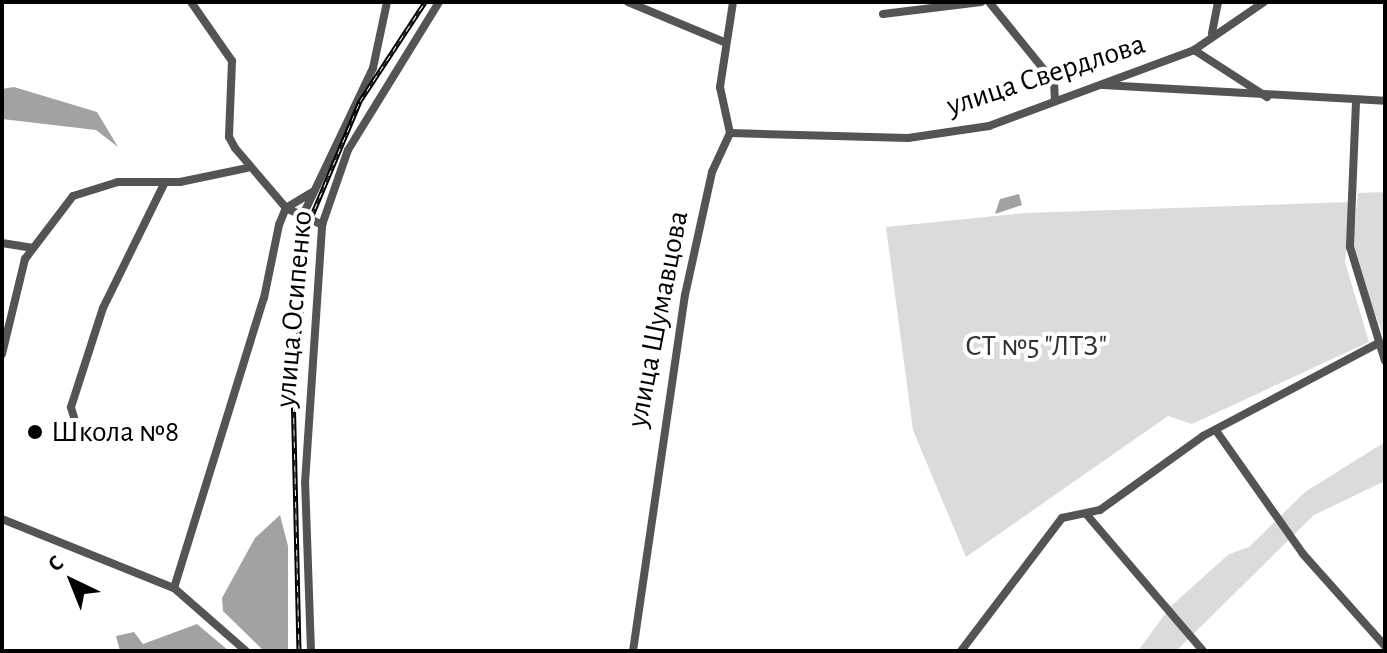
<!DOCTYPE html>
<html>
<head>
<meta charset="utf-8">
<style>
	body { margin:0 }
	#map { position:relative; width:1387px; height:653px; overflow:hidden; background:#fff; font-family:"Alegreya Sans",sans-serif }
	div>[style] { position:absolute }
	.green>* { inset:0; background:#dbdbdb }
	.water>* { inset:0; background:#a2a2a2 }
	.minor>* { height:8px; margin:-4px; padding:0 4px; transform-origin:4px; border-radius:4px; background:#545454 }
	.rail>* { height:5px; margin-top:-2.5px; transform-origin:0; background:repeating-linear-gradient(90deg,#fff 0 6px,#000 0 12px); box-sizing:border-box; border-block:2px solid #000 }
	.dots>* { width:22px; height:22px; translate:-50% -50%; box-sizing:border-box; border:4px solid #fff; border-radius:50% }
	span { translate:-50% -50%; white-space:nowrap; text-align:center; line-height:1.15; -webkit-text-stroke:8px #fff; paint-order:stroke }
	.street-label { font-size:30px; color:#000 }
	.park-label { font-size:30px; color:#323232 }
	.poi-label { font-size:30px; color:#000 }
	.left { translate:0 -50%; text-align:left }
	.frame { position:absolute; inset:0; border:4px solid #000; pointer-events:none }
	.north { position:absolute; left:32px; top:541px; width:80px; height:80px; -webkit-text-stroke:6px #fff; paint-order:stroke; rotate:317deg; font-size:22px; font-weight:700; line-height:32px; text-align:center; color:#000 }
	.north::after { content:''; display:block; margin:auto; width:28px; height:36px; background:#000; clip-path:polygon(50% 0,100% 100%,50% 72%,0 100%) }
</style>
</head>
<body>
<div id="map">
	<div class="green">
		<i style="clip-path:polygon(1385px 192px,1385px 340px,1352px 252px,1358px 193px)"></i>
		<i style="clip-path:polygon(1351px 202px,1345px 262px,1369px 342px,1192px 424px,1168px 416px,966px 557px,913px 430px,886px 227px,1025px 213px)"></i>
		<i style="clip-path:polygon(1385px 442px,1385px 481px,1314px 515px,1176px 651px,1138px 651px,1171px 606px,1229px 554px,1249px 547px,1305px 492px)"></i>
	</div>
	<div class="water">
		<i style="clip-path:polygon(14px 87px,97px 112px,118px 147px,96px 130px,2px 119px,2px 89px)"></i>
		<i style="clip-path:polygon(1019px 194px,1022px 205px,995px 214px,1000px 199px)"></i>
		<i style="clip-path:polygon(280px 515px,288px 546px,288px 651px,264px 651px,223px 611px,222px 598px,255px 538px)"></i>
		<i style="clip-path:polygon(197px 624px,229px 651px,120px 651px,116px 636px,134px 632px,143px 644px)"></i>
	</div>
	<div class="minor">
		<i style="left:191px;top:2px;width:72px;rotate:55.2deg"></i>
		<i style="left:232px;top:61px;width:76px;rotate:92.3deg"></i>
		<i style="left:229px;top:137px;width:13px;rotate:61deg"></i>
		<i style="left:235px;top:148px;width:79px;rotate:49.6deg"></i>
		<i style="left:286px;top:208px;width:40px;rotate:25deg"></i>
		<i style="left:628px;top:2px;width:104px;rotate:22.6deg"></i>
		<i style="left:989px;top:2px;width:103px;rotate:50.9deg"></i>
		<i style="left:1054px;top:82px;width:19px;rotate:87deg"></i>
		<i style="left:883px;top:14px;width:99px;rotate:-7deg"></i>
		<i style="left:1212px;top:33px;width:32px;rotate:-79deg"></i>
		<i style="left:1194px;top:50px;width:87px;rotate:32.8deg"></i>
		<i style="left:1103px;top:85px;width:282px;rotate:3.2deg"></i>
		<i style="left:1356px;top:102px;width:145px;rotate:92.4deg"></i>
		<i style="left:1350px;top:247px;width:119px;rotate:72.9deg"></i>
		<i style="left:730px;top:133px;width:178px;rotate:1.6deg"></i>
		<i style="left:908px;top:138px;width:82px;rotate:-8.4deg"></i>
		<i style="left:989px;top:126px;width:219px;rotate:-20.3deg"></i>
		<i style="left:1194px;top:50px;width:85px;rotate:-34.4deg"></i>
		<i style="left:302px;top:217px;width:165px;rotate:-64.5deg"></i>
		<i style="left:373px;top:68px;width:67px;rotate:-78deg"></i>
		<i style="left:2px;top:243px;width:30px;rotate:9deg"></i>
		<i style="left:2px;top:354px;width:98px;rotate:-76.4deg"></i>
		<i style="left:25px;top:259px;width:79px;rotate:-52.7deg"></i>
		<i style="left:73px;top:196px;width:47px;rotate:-17.3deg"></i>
		<i style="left:118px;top:182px;width:62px"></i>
		<i style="left:180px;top:182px;width:68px;rotate:-11.8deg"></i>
		<i style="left:1217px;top:432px;width:149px;rotate:54.8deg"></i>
		<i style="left:1303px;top:554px;width:123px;rotate:48.3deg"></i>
		<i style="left:80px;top:437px;width:31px;rotate:-107deg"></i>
		<i style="left:71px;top:407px;width:104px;rotate:-72.1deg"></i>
		<i style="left:103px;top:308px;width:140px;rotate:-63.8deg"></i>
		<i style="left:1087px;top:515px;width:179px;rotate:49.5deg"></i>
		<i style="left:2px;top:519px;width:185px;rotate:21.9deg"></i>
		<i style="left:174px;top:588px;width:96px;rotate:41.2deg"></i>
		<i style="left:174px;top:588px;width:304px;rotate:-72.8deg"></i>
		<i style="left:264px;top:298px;width:75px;rotate:-78.4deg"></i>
		<i style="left:279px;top:225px;width:18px;rotate:-68deg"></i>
		<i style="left:286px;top:208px;width:31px;rotate:-31deg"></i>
		<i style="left:311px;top:651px;width:168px;rotate:-92deg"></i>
		<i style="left:305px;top:483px;width:259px;rotate:-86.2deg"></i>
		<i style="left:322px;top:225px;width:79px;rotate:-70.9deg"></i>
		<i style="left:348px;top:150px;width:174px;rotate:-58.4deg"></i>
		<i style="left:633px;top:651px;width:360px;rotate:-81.7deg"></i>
		<i style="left:685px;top:295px;width:126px;rotate:-77.6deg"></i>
		<i style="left:712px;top:172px;width:43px;rotate:-65.2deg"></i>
		<i style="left:730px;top:133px;width:47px;rotate:-102.3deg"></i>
		<i style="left:720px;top:87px;width:86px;rotate:-81.3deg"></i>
		<i style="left:961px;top:651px;width:167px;rotate:-52.8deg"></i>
		<i style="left:1062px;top:518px;width:39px;rotate:-12deg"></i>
		<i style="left:1100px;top:510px;width:127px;rotate:-35.7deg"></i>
		<i style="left:1203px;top:436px;width:199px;rotate:-27.9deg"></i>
	</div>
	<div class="rail">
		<i style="left:299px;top:651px;width:258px;rotate:-91.3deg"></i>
		<i style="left:293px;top:393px;width:174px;rotate:-84.4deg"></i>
		<i style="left:310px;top:220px;width:129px;rotate:-67.2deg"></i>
		<i style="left:360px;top:101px;width:118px;rotate:-56.7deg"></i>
	</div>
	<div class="dots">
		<i style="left:35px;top:432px;background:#000"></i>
	</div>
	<div class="street-label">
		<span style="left:1046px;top:75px;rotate:-18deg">улица Свердлова</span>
		<span style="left:294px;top:309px;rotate:-85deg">улица Осипенко</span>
		<span style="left:658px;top:319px;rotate:-79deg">улица Шумавцова</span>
	</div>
	<div class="park-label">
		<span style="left:1036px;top:346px">СТ №5 "ЛТЗ"</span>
	</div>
	<div class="poi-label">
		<span class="left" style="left:51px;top:432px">Школа №8</span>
	</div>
	<div class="frame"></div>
	<div class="north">С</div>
</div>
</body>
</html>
